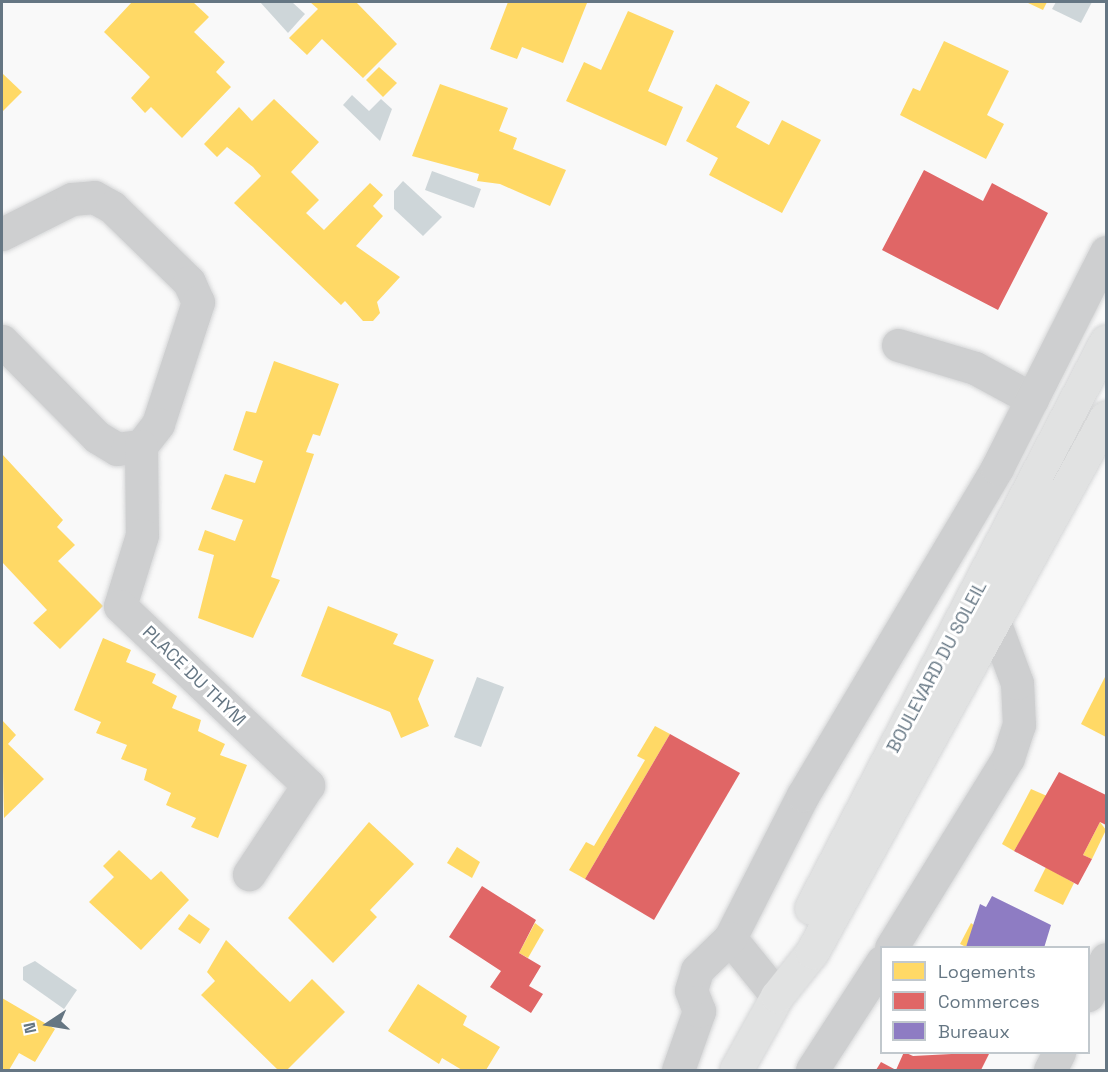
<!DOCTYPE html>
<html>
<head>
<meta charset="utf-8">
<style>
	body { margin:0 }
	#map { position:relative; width:1108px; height:1072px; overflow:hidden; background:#f9f9f9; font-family:"Space Grotesk",sans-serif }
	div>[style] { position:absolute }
	.water>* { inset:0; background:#ced6d9 }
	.homes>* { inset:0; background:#ffd966 }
	.shops>* { inset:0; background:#e06666 }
	.offices>* { inset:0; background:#8e7cc3 }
	.roads { filter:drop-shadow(0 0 2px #d5d6d7) drop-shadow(0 0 2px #d5d6d7) }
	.minor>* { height:33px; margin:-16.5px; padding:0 16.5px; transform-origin:16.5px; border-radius:16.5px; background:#cecfd0 }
	.major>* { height:33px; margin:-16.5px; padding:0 16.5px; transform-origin:16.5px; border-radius:16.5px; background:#e1e2e2 }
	span { translate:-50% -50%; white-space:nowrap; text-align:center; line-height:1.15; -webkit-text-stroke:6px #fff; paint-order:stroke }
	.street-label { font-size:18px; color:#657683 }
	.frame { position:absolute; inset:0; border:3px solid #657683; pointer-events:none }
	.legend { position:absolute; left:880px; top:946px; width:210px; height:108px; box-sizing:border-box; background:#fff; border:2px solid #c1c8cd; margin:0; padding:8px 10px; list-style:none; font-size:18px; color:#657683 }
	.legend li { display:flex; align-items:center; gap:12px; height:30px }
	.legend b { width:30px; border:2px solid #c1c8cd }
	.north { position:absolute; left:18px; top:994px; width:60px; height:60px; -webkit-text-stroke:4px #fff; paint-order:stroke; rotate:258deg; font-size:16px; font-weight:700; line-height:24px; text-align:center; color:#657683 }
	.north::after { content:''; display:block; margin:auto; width:21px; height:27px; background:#657683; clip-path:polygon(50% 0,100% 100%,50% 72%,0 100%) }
</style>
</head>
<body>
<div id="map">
	<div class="water">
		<i style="clip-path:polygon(260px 2px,292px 2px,305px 14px,288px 33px)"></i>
		<i style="clip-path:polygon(1056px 2px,1092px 2px,1081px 23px,1052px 9px)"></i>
		<i style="clip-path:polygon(352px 95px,369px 111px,381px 99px,392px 109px,380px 141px,343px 105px)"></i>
		<i style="clip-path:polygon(432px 171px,481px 189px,474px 208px,425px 190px)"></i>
		<i style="clip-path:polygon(403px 181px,442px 217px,423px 236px,394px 209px,394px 191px)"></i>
		<i style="clip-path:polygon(477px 677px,504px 687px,481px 747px,454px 737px)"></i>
		<i style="clip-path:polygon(35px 961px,77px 990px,64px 1009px,23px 980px,23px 967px)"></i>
	</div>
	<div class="homes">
		<i style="clip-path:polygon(132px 2px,193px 2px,209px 17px,194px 32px,225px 62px,216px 72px,231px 87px,182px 138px,151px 107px,145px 113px,131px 98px,150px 77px,104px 32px)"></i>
		<i style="clip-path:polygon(310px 2px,356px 2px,397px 44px,363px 78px,322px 39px,307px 55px,289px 38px,318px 9px)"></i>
		<i style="clip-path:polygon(508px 2px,587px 3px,563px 63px,522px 47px,517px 59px,490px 49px)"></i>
		<i style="clip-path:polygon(1026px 2px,1047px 2px,1043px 10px)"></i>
		<i style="clip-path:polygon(628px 11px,674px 31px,648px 91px,683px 107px,666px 146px,566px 101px,584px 62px,601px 70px)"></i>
		<i style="clip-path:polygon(944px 41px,1009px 71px,987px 115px,1004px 124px,986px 159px,900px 115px,913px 88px,920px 91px)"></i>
		<i style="clip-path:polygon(379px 67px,397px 83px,383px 97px,366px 80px)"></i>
		<i style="clip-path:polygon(2px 73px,22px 92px,2px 112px)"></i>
		<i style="clip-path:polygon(440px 84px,508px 108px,499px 131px,517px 138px,513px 149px,566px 170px,550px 206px,500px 184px,477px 181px,479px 174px,412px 156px)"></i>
		<i style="clip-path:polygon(716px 84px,750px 102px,736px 127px,769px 145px,782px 120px,821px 140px,782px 213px,709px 175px,718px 158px,686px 141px)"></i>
		<i style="clip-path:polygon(274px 99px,319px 142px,291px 172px,319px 200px,306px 213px,324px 230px,370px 183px,383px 195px,373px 206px,383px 216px,356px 246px,400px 277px,377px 302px,380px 313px,373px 321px,363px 321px,345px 301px,341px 305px,234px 203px,261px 176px,253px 167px,227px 147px,217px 157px,204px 144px,239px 107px,252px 121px)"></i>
		<i style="clip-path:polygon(274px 361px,339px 384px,320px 436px,313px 434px,306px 452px,314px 454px,271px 577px,280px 580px,253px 638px,198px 618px,214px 555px,198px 550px,205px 530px,235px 541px,243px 520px,211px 509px,225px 474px,255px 483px,263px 461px,233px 450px,246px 411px,256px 413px)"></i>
		<i style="clip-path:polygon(2px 454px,63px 520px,57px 527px,75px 545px,58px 561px,103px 606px,60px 649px,33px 623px,47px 610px,2px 562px)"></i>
		<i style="clip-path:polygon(328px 606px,398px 634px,393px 644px,434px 660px,418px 699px,429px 726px,401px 738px,390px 712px,301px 676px)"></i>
		<i style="clip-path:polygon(103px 638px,131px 650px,126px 662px,156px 674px,152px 683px,177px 696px,172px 708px,201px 720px,198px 731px,225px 744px,220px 755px,247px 765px,218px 838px,191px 827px,196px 818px,166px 805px,171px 793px,144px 780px,147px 769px,121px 759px,127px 745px,96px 733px,101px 722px,74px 710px)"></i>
		<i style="clip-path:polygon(1106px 675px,1106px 737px,1081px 724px)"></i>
		<i style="clip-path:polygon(2px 720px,16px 735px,8px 744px,44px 779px,4px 818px)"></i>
		<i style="clip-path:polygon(655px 726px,670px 734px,585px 879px,569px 870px,586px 842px,594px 846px,645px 760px,637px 756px)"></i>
		<i style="clip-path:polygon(1031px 789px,1047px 796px,1014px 851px,1002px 844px)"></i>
		<i style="clip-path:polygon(369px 822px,414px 864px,370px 910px,377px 917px,333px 963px,288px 918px)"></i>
		<i style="clip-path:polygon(1100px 822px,1106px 830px,1092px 859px,1083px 855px)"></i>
		<i style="clip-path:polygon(457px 847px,480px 862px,472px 878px,447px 863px)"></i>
		<i style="clip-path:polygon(119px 850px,151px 880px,161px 871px,189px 900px,141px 950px,89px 902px,114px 877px,103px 866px)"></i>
		<i style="clip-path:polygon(1046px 867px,1074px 883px,1063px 905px,1034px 891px)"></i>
		<i style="clip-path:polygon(189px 914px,210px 929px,200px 944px,178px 929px)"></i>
		<i style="clip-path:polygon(535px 923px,544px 930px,528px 958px,519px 953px)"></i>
		<i style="clip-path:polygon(971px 923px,975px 926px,966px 947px,960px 944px)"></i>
		<i style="clip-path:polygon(226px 940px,290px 1002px,312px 979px,345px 1012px,287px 1070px,278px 1070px,201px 995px,215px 981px,207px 972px)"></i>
		<i style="clip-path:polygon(418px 984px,467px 1016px,463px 1025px,500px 1047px,486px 1070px,462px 1070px,442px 1058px,439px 1064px,388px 1031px)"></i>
		<i style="clip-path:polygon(2px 998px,55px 1029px,35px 1062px,19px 1053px,9px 1070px,2px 1070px)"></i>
	</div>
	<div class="shops">
		<i style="clip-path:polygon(924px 170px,983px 201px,992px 183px,1048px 213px,998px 310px,882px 250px)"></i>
		<i style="clip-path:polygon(670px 734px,740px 773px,654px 920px,585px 879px)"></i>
		<i style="clip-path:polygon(1059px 772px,1106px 795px,1106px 825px,1100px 822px,1083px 855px,1092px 859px,1078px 885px,1014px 851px)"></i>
		<i style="clip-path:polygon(482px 886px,536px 920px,519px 953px,541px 966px,529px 986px,543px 994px,531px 1013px,490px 987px,501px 971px,449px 937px)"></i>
		<i style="clip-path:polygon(904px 1052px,913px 1056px,990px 1052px,981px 1070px,876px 1070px,881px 1062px,896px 1070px)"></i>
	</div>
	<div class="offices">
		<i style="clip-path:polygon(992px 896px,1051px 925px,1044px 948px,958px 948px,966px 947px,980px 904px,986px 907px)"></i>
	</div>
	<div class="roads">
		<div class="minor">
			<i style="left:2px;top:234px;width:78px;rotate:-26.6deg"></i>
			<i style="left:72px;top:199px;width:22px;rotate:-5deg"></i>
			<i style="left:94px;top:197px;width:21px;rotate:29deg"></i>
			<i style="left:112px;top:207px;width:107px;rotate:44.2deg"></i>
			<i style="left:189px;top:282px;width:22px;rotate:66deg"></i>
			<i style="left:198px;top:302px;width:128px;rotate:108.2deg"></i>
			<i style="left:158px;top:424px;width:28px;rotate:128deg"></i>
			<i style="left:141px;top:446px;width:24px;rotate:173deg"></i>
			<i style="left:117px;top:449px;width:23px;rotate:-149deg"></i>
			<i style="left:97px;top:437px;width:135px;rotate:-134.7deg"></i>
			<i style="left:898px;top:345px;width:80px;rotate:16.6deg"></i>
			<i style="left:975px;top:368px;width:65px;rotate:28.5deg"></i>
			<i style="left:141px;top:446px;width:89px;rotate:89.4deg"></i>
			<i style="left:142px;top:535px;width:74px;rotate:107.2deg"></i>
			<i style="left:120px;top:606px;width:260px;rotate:43.6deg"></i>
			<i style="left:308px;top:785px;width:107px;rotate:123.5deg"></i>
			<i style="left:891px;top:948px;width:223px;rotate:-58.4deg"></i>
			<i style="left:1008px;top:758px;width:35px;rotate:-72deg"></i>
			<i style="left:1019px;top:725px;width:42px;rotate:-92.7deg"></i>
			<i style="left:1017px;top:683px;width:63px;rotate:-110.4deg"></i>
			<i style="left:1088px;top:995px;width:40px;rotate:-63.4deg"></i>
			<i style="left:777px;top:996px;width:75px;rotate:-129deg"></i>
			<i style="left:730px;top:938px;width:161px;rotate:-63deg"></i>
			<i style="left:803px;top:795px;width:380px;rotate:-59.3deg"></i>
			<i style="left:997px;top:468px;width:242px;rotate:-63.2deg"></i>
			<i style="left:678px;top:1070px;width:63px;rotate:-70.4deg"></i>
			<i style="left:699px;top:1011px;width:22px;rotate:-111deg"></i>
			<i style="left:691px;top:990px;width:21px;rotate:-73deg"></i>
			<i style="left:697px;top:970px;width:46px;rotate:-44.1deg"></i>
			<i style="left:812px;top:1070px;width:129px;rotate:-57.1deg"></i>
			<i style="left:1050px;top:1070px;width:20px;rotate:-63deg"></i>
		</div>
		<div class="major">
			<i style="left:811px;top:908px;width:639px;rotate:-62.51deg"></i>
			<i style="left:736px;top:1070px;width:85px;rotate:-61deg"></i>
			<i style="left:777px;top:996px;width:56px;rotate:-51.5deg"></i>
			<i style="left:812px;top:952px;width:610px;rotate:-61.21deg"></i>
		</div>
	</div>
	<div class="street-label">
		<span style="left:937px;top:667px;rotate:-62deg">BOULEVARD DU SOLEIL</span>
		<span style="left:194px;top:676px;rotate:44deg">PLACE DU THYM</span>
	</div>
	<div class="frame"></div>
	<ul class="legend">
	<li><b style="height:16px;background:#ffd966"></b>Logements</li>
	<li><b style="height:16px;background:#e06666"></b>Commerces</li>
	<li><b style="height:16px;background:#8e7cc3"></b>Bureaux</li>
	</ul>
	<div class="north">N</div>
</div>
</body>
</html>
